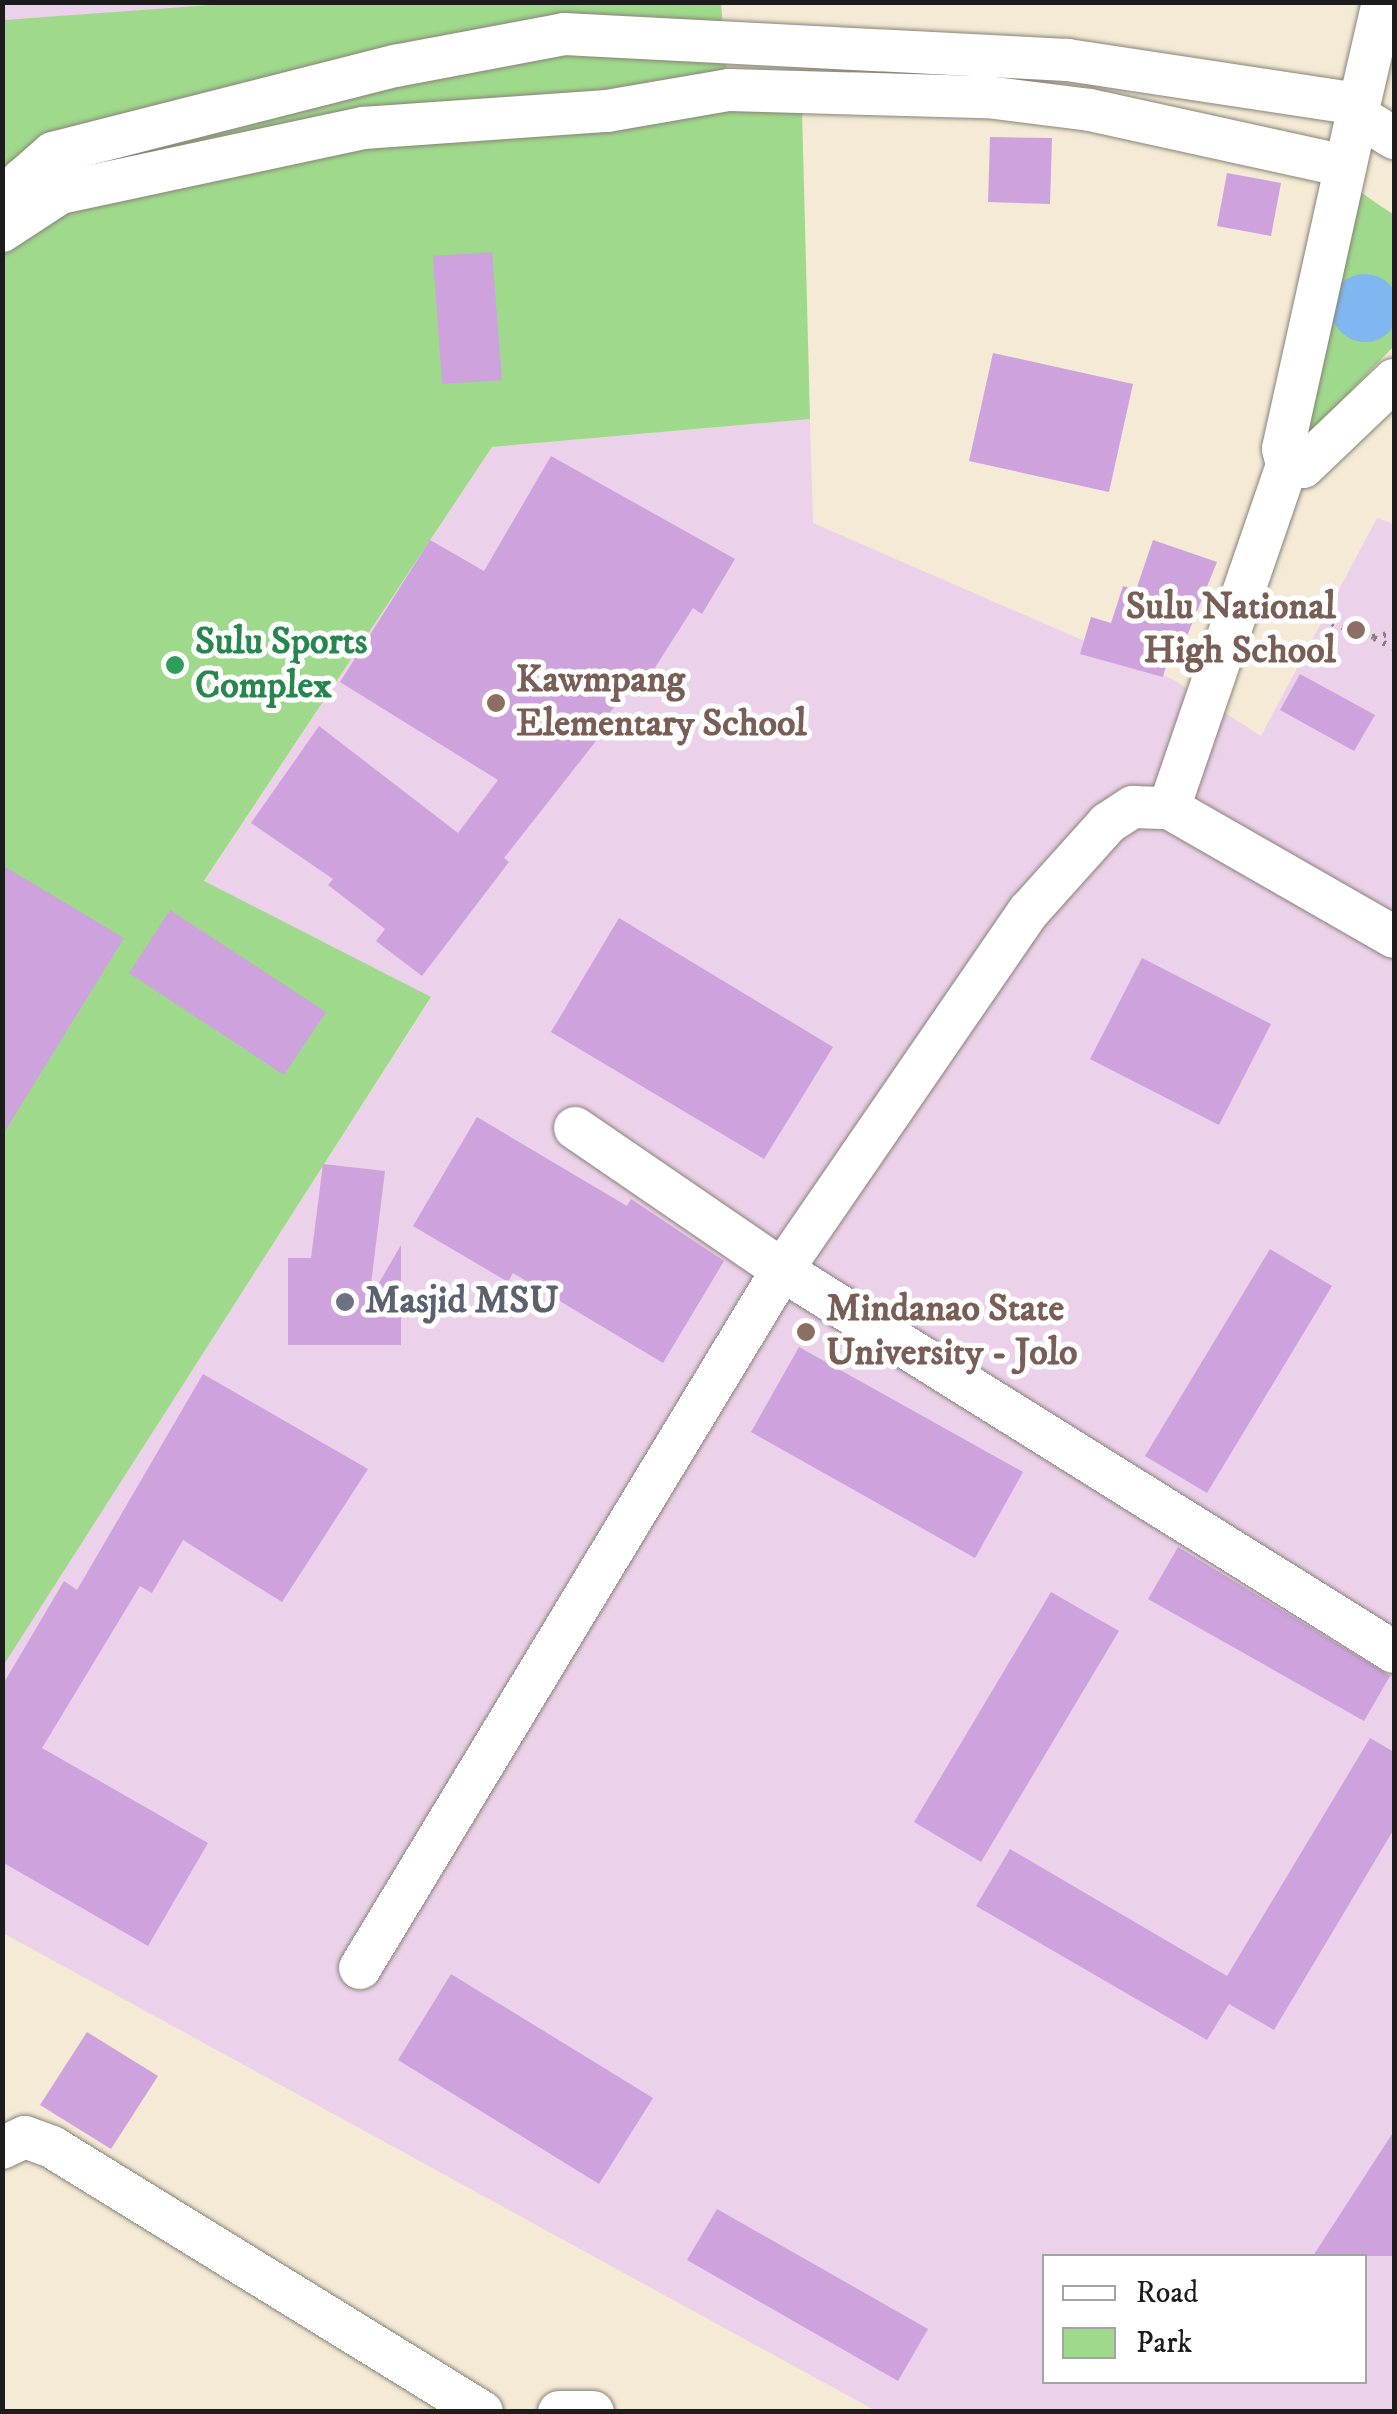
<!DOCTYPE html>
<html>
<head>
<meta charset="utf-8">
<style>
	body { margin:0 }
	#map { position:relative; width:1397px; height:2414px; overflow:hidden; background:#f4ead5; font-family:"IM FELL DW Pica",serif }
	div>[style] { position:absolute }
	.built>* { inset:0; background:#ecd1ea }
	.green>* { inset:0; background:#9fd98b }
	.water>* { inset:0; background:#80b7f0 }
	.round { border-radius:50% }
	.building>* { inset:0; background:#cea2dd }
	.path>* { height:6px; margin-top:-3px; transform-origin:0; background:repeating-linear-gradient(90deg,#888378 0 2.5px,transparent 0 10.5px) }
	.roads { filter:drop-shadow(0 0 2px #888378) drop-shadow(0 0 2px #888378) }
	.minor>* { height:42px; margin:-21px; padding:0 21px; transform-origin:21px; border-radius:21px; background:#fff }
	.dots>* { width:28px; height:28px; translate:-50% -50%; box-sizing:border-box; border:5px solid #fff; border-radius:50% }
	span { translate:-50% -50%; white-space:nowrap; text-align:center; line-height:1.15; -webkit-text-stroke:10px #fff; paint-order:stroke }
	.education-label { font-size:38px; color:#785e54; font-weight:700 }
	.right { translate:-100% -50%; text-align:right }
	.left { translate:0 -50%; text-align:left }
	.leisure-label { font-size:38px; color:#27864d; font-weight:700 }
	.worship-label { font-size:38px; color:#5b616d; font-weight:700 }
	.frame { position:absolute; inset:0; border:5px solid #1c1c1c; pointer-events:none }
	.legend { position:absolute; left:1042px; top:2254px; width:325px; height:130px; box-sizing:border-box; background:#fff; border:2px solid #a4a4a4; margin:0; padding:12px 18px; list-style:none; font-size:30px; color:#1c1c1c }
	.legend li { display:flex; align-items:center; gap:20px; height:50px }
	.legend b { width:50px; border:2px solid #a4a4a4 }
</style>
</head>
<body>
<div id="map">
	<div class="built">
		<i style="clip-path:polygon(3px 2px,253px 2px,253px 3px,3px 20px)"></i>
		<i style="clip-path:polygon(evenodd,810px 419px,813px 523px,1174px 680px,1261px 736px,1377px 518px,1394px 524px,1394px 2411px,876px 2411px,3px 1933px,2px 1666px,431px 998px,204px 882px,492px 447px,810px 419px,1044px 2256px,1364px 2256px,1364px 2382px,1044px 2382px,1044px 2256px)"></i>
	</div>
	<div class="green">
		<i style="clip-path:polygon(253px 2px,721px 3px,730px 106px,802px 109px,810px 419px,492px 447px,204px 881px,431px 997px,3px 1666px,3px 20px)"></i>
		<i style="clip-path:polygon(1347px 183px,1394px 215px,1394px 346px,1292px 452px)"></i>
	</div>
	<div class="water">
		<i class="round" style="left:1331px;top:274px;width:68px;height:68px"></i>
	</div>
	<div class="building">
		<i style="clip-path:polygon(990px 137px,1052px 138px,1050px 204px,988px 202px)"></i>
		<i style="clip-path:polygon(1227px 173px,1281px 183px,1271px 236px,1217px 226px)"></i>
		<i style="clip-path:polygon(492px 252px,502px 380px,442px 384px,433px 256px)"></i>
		<i style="clip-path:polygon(993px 353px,1133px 384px,1109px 492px,969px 461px)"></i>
		<i style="clip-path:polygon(551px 456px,735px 559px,702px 614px,693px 608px,649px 677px,641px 672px,602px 723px,607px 727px,504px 858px,509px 862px,422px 976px,376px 941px,385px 929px,328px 885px,333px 879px,251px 823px,319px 726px,458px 833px,498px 780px,340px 682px,430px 540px,484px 571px)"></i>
		<i style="clip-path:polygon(1153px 540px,1217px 562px,1185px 641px,1174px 637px,1163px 677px,1080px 654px,1091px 617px,1111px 623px,1123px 586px,1136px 590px)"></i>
		<i style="clip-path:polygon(1300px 674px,1375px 715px,1354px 751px,1280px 710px)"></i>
		<i style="clip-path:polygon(2px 865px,124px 938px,2px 1136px)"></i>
		<i style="clip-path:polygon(170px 910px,326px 1012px,284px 1075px,129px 973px)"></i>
		<i style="clip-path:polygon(619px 918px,833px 1047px,764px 1159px,551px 1032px)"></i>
		<i style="clip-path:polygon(1142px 958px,1271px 1024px,1219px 1125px,1090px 1059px)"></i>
		<i style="clip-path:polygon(477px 1117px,627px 1206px,631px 1199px,724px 1261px,663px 1363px,513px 1273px,508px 1282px,413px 1226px)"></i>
		<i style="clip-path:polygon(323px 1164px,385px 1171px,369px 1300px,401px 1245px,401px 1345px,288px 1345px,288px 1258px,311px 1258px)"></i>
		<i style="clip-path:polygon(1270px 1249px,1332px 1286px,1207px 1493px,1145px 1456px)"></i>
		<i style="clip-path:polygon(799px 1347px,1023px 1472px,975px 1558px,751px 1432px)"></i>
		<i style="clip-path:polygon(203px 1374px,368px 1469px,282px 1602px,183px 1540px,152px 1593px,140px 1586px,42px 1748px,208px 1843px,148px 1946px,2px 1862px,2px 1686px,64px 1581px,77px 1590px)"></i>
		<i style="clip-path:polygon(1178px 1547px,1390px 1676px,1364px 1721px,1148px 1599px)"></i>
		<i style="clip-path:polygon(1051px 1592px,1119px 1631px,981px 1862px,914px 1822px)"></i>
		<i style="clip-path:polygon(1370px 1738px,1394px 1752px,1394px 1829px,1274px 2030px,1229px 2004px,1207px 2040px,976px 1906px,1010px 1849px,1227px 1976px)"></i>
		<i style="clip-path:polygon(451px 1974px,653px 2098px,599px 2184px,398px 2060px)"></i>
		<i style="clip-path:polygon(87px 2032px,158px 2076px,111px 2149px,40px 2105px)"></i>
		<i style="clip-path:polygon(1394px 2131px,1394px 2256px,1313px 2256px)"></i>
		<i style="clip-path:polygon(717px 2209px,928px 2329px,898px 2381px,687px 2260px)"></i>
	</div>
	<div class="path">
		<i style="left:1282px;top:607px;width:96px;rotate:18.2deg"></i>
		<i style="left:1373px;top:637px;width:21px;rotate:-11deg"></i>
		<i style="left:1374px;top:638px;width:22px;rotate:27deg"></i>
	</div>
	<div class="roads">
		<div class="minor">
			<i style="left:1383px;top:2px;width:116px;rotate:103deg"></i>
			<i style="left:1357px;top:115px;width:44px;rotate:31.9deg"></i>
			<i style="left:1357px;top:115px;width:342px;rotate:102.5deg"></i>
			<i style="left:1283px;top:449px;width:16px;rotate:76deg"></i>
			<i style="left:1287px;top:465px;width:16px;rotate:7deg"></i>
			<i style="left:1303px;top:467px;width:126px;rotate:-43.7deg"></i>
			<i style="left:2px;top:222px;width:47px;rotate:-64.5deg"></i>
			<i style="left:22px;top:180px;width:41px;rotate:-41.1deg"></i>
			<i style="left:53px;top:153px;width:353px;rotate:-14.3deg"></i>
			<i style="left:395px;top:66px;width:172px;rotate:-10.7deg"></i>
			<i style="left:564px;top:34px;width:504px;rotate:2.96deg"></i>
			<i style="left:1067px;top:60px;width:295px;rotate:8.6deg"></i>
			<i style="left:2px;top:231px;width:69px;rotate:-33.2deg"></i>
			<i style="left:60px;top:193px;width:310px;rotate:-12.1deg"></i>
			<i style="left:363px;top:128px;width:245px;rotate:-4deg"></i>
			<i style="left:607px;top:111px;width:124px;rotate:-9.8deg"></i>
			<i style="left:729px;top:90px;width:258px;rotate:1.6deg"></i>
			<i style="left:987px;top:97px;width:104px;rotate:7.2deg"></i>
			<i style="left:1090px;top:110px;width:260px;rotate:12.4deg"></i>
			<i style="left:1169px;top:808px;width:363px;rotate:-71deg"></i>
			<i style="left:575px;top:1128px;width:251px;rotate:34.4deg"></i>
			<i style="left:782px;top:1270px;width:721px;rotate:31.97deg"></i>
			<i style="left:360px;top:1968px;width:816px;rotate:-58.84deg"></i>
			<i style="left:782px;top:1270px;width:436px;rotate:-55.5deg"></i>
			<i style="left:1029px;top:911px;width:118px;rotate:-48.1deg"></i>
			<i style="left:1108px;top:823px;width:30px;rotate:-33deg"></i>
			<i style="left:1133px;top:807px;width:36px;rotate:2deg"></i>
			<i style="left:1169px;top:808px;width:259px;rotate:29.8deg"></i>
			<i style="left:2px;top:2148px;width:25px;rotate:-26deg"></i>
			<i style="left:25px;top:2137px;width:29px;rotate:20deg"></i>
			<i style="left:52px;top:2147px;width:505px;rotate:31.64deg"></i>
			<i style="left:559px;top:2412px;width:34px"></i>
		</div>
	</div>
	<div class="dots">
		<i style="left:1356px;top:630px;background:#8d6e63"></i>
		<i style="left:175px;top:665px;background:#2e9e5b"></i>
		<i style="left:496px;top:703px;background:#8d6e63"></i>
		<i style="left:345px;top:1302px;background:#6b7280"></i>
		<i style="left:806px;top:1332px;background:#8d6e63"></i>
	</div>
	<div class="education-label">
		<span class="right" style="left:1336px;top:630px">Sulu National<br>High School</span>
		<span class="left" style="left:516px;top:703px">Kawmpang<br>Elementary School</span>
		<span class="left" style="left:826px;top:1332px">Mindanao State<br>University - Jolo</span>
	</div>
	<div class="leisure-label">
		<span class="left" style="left:195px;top:665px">Sulu Sports<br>Complex</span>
	</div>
	<div class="worship-label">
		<span class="left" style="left:365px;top:1302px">Masjid MSU</span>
	</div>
	<div class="frame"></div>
	<ul class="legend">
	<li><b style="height:12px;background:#fff"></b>Road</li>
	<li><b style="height:28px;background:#9fd98b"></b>Park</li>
	</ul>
</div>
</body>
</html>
